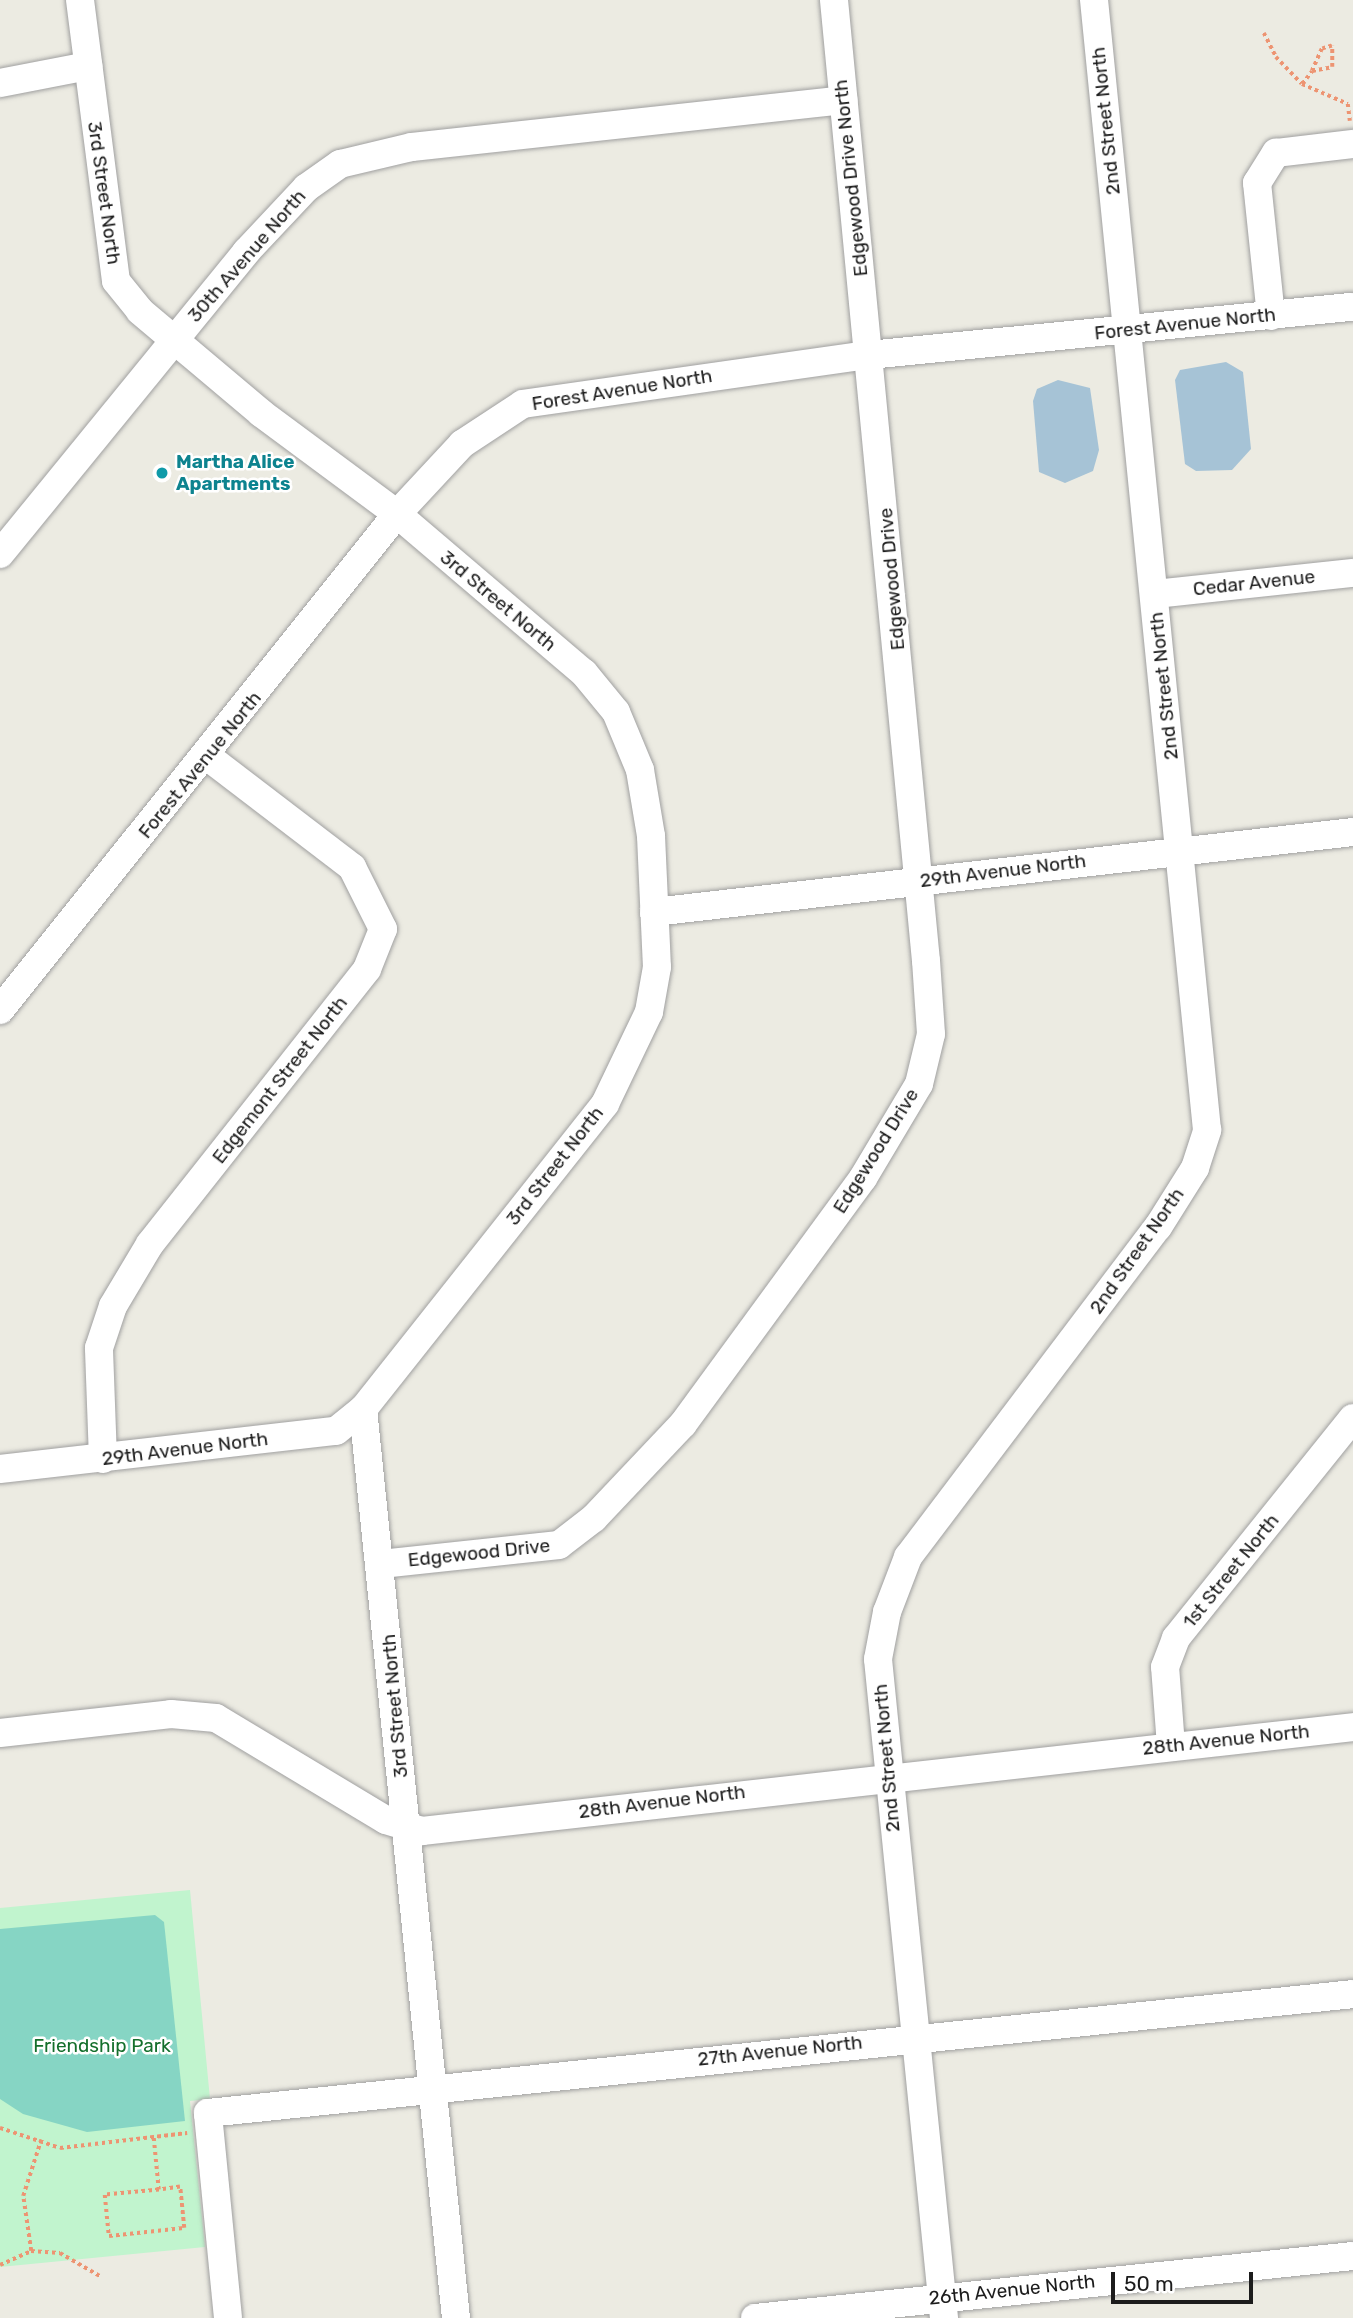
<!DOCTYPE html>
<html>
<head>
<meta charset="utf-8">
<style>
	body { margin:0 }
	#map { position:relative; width:1353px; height:2318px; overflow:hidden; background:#ecebe2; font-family:Rubik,sans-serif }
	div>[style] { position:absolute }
	.park>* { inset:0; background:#c1f4ce }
	.pitch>* { inset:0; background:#86d5c4 }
	.water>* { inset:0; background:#a6c3d6 }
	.path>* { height:3.5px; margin-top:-1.75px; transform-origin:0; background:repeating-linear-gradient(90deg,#ed9472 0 3.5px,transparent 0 7px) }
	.roads { filter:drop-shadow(0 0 2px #a0a0a0) drop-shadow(0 0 2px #a0a0a0) }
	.minor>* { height:28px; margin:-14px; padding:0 14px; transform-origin:14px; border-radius:14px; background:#fff }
	.dots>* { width:19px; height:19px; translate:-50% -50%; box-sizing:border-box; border:4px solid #fff; border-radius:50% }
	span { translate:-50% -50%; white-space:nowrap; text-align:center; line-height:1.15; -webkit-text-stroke:5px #fff; paint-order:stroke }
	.street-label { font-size:19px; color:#1c1c1c }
	.culture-label { font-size:19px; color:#0d838f; font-weight:700 }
	.left { translate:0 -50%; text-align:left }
	.park-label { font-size:19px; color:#146f2c }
	.scale { position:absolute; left:1111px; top:2272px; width:142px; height:32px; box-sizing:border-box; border:4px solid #1c1c1c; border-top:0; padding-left:9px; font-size:21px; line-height:24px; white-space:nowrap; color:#1c1c1c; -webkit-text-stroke:5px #fff; paint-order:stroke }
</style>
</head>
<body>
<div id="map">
	<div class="park">
		<i style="clip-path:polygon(190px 1890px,210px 2099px,190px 2101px,205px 2247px,0 2267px,0 1908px)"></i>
	</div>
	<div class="pitch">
		<i style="clip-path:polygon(155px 1915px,164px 1922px,185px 2121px,87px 2132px,23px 2114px,0 2099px,0 1929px)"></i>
	</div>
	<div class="water">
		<i style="clip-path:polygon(1226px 362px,1243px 372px,1251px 449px,1232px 470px,1196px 471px,1185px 464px,1175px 380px,1180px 370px)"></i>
		<i style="clip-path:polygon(1058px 380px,1090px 388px,1099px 450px,1093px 471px,1065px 483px,1039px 472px,1033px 401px,1037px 389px)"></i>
	</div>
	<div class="path">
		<i style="left:1264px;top:33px;width:27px;rotate:63deg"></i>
		<i style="left:1276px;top:57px;width:37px;rotate:46deg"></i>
		<i style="left:1302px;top:84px;width:50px;rotate:23.5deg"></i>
		<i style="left:1348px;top:104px;width:17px;rotate:83deg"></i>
		<i style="left:1302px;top:84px;width:16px;rotate:-52deg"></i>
		<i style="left:1312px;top:71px;width:20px;rotate:-11deg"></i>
		<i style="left:1332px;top:67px;width:21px;rotate:-90deg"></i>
		<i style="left:1332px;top:46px;width:10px;rotate:163deg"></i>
		<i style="left:1322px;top:49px;width:24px;rotate:114deg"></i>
		<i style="left:0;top:2128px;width:63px;rotate:18.4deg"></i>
		<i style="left:60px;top:2148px;width:128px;rotate:-6.7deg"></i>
		<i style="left:154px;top:2138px;width:52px;rotate:84.5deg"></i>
		<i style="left:159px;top:2190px;width:54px;rotate:174.7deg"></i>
		<i style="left:105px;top:2195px;width:41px;rotate:84.4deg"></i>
		<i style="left:109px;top:2236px;width:75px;rotate:-6.1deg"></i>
		<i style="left:184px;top:2228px;width:41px;rotate:-95.6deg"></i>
		<i style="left:180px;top:2187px;width:21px;rotate:172deg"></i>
		<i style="left:31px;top:2251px;width:56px;rotate:-98.3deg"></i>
		<i style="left:23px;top:2196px;width:59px;rotate:-72.2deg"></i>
		<i style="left:0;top:2265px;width:34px;rotate:-24deg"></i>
		<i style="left:31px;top:2251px;width:29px;rotate:4deg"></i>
		<i style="left:60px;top:2253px;width:46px;rotate:29.9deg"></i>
	</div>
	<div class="roads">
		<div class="minor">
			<i style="left:80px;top:0;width:283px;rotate:82.7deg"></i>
			<i style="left:116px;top:281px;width:38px;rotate:51deg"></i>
			<i style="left:140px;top:311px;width:158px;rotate:40.1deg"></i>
			<i style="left:261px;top:413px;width:169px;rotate:36.6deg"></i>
			<i style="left:397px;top:514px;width:245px;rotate:40.4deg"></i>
			<i style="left:584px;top:673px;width:50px;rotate:50.6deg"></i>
			<i style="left:616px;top:712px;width:63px;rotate:67.5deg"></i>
			<i style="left:640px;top:770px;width:67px;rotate:80.5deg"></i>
			<i style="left:651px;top:836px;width:131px;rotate:87.4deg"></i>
			<i style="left:657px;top:967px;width:46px;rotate:100.1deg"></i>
			<i style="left:649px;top:1012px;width:102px;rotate:115.6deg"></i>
			<i style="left:605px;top:1104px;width:389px;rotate:128.4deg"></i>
			<i style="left:363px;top:1409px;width:914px;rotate:84.16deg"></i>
			<i style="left:0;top:83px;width:90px;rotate:-10.9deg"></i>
			<i style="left:1271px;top:316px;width:134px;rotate:-96deg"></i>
			<i style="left:1257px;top:183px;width:36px;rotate:-58deg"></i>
			<i style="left:1276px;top:153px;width:78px;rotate:-6.7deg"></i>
			<i style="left:0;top:554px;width:390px;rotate:-50.8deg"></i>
			<i style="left:246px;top:252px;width:88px;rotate:-46.8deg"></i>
			<i style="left:306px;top:188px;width:42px;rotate:-35.2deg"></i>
			<i style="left:340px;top:164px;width:74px;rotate:-13.3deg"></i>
			<i style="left:412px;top:147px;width:434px;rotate:-6.2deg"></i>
			<i style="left:1155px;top:594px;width:199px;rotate:-6.1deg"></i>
			<i style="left:654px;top:912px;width:704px;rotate:-6.53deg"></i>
			<i style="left:0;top:1010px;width:635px;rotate:-51.33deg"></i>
			<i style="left:397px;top:514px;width:96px;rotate:-47.1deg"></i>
			<i style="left:462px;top:444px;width:73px;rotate:-33.3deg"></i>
			<i style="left:523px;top:404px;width:349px;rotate:-8.1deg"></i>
			<i style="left:869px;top:355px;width:486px;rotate:-5.7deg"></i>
			<i style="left:103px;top:1459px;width:111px;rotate:-92.1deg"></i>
			<i style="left:99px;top:1348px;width:44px;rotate:-71.6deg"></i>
			<i style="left:113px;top:1306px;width:72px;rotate:-59.2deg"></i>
			<i style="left:150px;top:1244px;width:350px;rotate:-51.7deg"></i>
			<i style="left:367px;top:969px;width:43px;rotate:-68.2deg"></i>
			<i style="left:383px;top:929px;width:69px;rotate:-116.6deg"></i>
			<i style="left:352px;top:867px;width:181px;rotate:-142.6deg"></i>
			<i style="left:0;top:1469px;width:338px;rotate:-6.5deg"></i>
			<i style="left:336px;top:1431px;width:35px;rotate:-39deg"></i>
			<i style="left:381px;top:1564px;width:179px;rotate:-6.1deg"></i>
			<i style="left:559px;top:1545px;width:44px;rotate:-37.6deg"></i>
			<i style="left:594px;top:1518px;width:129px;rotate:-46.6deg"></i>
			<i style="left:683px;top:1424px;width:305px;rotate:-53.8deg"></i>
			<i style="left:863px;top:1178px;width:109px;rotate:-59.2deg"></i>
			<i style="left:919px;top:1084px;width:51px;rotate:-76.5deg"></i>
			<i style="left:931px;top:1034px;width:73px;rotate:-93.9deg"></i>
			<i style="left:926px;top:961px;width:965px;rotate:-95.47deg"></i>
			<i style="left:0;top:1733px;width:172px;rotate:-6.3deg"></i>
			<i style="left:171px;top:1714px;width:45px;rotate:5.1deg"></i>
			<i style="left:216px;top:1718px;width:198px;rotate:31deg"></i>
			<i style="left:386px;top:1820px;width:38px;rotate:17deg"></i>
			<i style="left:422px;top:1831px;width:937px;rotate:-6.37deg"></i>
			<i style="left:1171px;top:1746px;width:79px;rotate:-94.3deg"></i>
			<i style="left:1165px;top:1667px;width:31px;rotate:-69deg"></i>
			<i style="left:1176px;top:1638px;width:282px;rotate:-51.2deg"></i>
			<i style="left:228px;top:2318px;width:206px;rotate:-95.6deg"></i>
			<i style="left:208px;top:2113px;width:1151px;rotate:-5.93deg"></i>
			<i style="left:755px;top:2318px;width:601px;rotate:-5.92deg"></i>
			<i style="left:944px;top:2318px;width:662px;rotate:-95.72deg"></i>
			<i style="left:878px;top:1659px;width:48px;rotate:-79.2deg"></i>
			<i style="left:887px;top:1612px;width:59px;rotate:-69.1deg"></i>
			<i style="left:908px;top:1557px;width:414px;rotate:-52.9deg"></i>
			<i style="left:1158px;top:1227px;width:70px;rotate:-57.9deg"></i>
			<i style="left:1195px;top:1168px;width:40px;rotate:-72deg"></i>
			<i style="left:1207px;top:1130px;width:1136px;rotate:-95.71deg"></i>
		</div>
	</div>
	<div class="dots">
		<i style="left:162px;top:473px;background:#0f9aa8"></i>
	</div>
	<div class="street-label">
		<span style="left:1106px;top:121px;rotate:-96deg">2nd Street North</span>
		<span style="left:851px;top:178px;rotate:-96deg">Edgewood Drive North</span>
		<span style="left:104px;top:193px;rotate:82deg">3rd Street North</span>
		<span style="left:247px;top:256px;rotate:-49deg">30th Avenue North</span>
		<span style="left:1185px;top:324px;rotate:-6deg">Forest Avenue North</span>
		<span style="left:622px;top:390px;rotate:-9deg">Forest Avenue North</span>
		<span style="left:892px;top:579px;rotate:-95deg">Edgewood Drive</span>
		<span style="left:1254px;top:583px;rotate:-6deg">Cedar Avenue</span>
		<span style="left:498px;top:601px;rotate:40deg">3rd Street North</span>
		<span style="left:1164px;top:686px;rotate:-96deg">2nd Street North</span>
		<span style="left:200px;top:765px;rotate:-51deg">Forest Avenue North</span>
		<span style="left:1003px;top:871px;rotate:-7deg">29th Avenue North</span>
		<span style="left:280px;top:1080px;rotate:-52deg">Edgemont Street North</span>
		<span style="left:876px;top:1151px;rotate:-58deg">Edgewood Drive</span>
		<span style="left:555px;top:1166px;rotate:-52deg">3rd Street North</span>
		<span style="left:1137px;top:1251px;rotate:-55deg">2nd Street North</span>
		<span style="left:185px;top:1449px;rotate:-7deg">29th Avenue North</span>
		<span style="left:479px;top:1553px;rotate:-6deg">Edgewood Drive</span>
		<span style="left:1231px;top:1571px;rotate:-51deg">1st Street North</span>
		<span style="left:395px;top:1706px;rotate:-95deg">3rd Street North</span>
		<span style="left:1226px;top:1740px;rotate:-6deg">28th Avenue North</span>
		<span style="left:887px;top:1758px;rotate:-95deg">2nd Street North</span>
		<span style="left:662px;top:1802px;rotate:-7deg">28th Avenue North</span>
		<span style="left:780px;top:2051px;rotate:-6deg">27th Avenue North</span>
		<span style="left:1012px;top:2290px;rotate:-6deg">26th Avenue North</span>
	</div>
	<div class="culture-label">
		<span class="left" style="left:176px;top:473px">Martha Alice<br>Apartments</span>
	</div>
	<div class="park-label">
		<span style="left:102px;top:2046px">Friendship Park</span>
	</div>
	<div class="scale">50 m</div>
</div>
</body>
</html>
